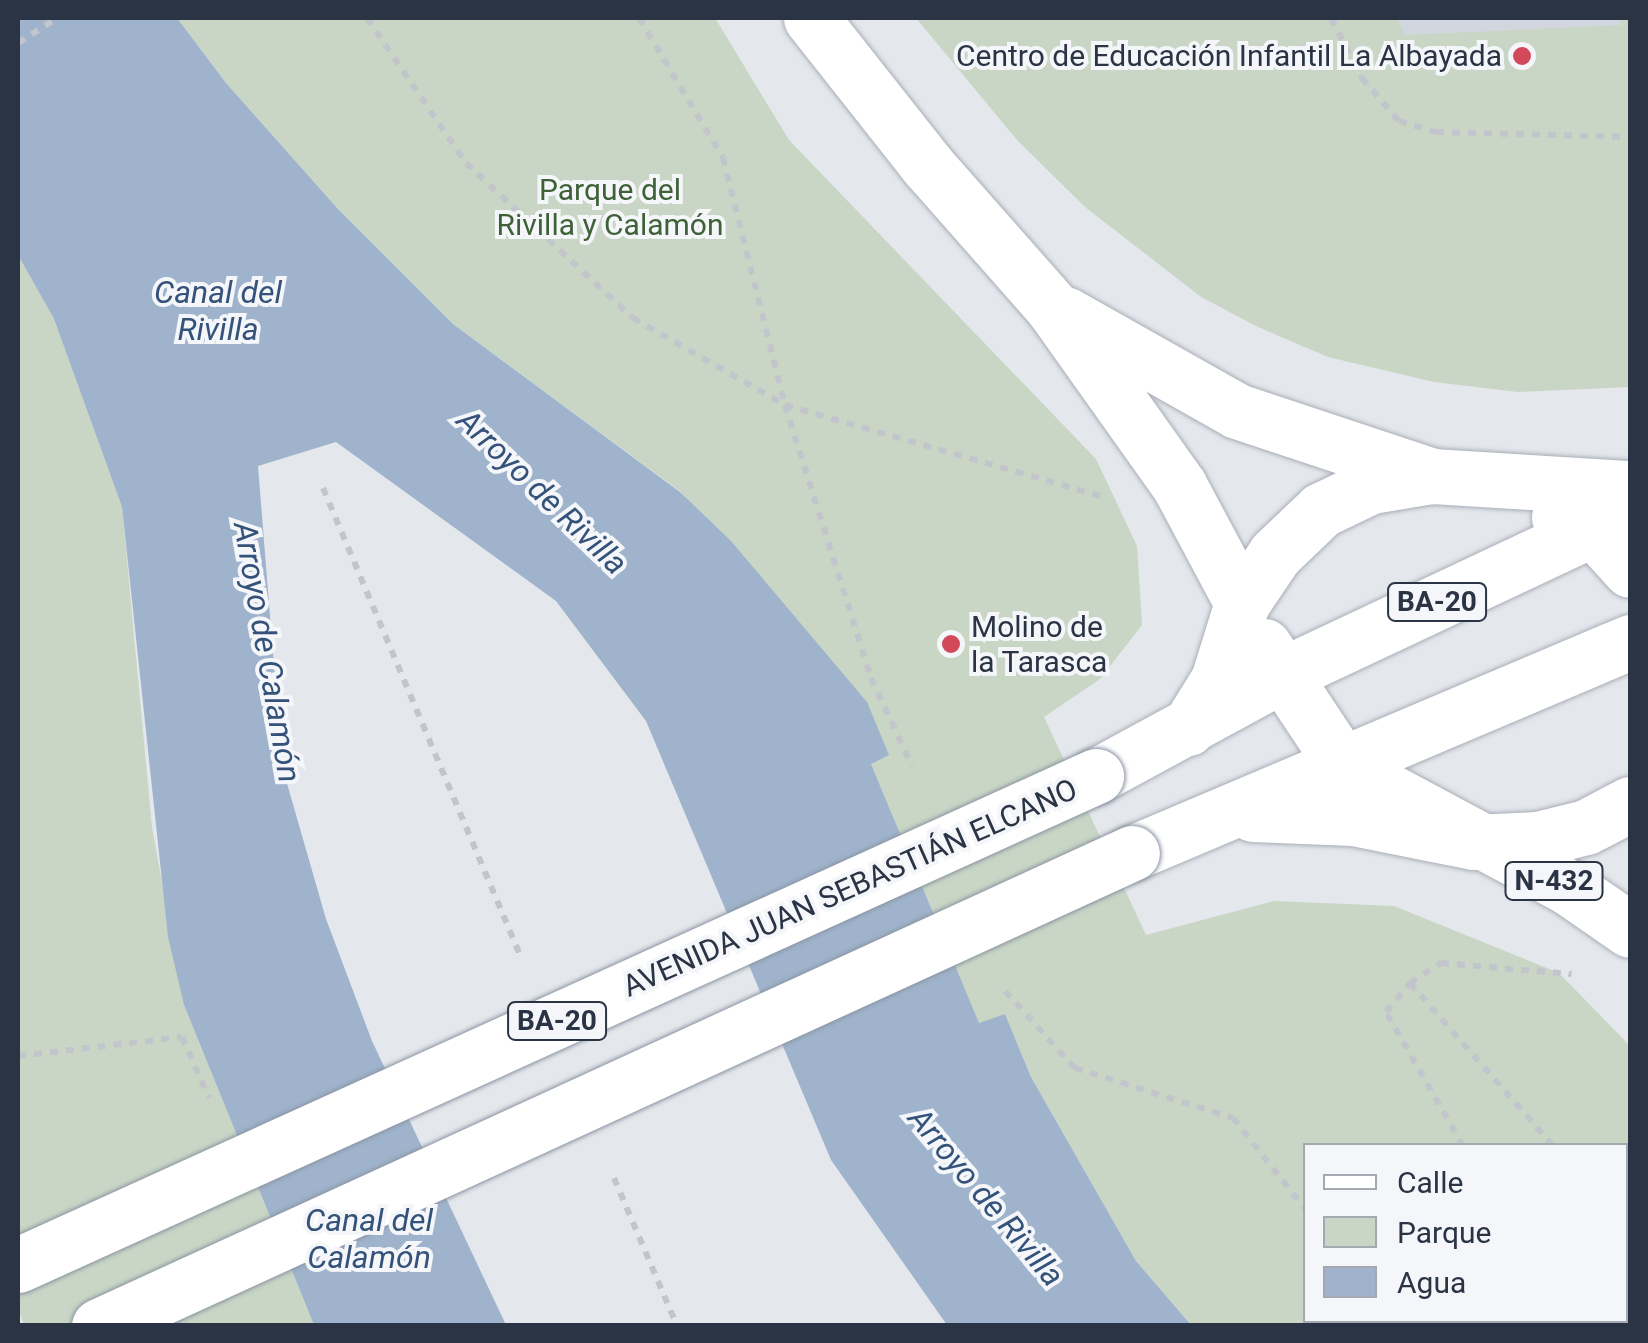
<!DOCTYPE html>
<html>
<head>
<meta charset="utf-8">
<style>
	body { margin:0 }
	#map { position:relative; width:1648px; height:1343px; overflow:hidden; background:#e4e7ec; font-family:Roboto,sans-serif }
	div>[style] { position:absolute }
	.built>* { inset:0; background:#d2d6de }
	.green>* { inset:0; background:#c9d6c5 }
	.water>* { inset:0; background:#9fb4cc }
	.path>* { height:6px; margin-top:-3px; transform-origin:0; background:repeating-linear-gradient(90deg,#c2c5cb 0 8px,transparent 0 16px) }
	.roads { filter:drop-shadow(0 0 2px #a9aeb7) drop-shadow(0 0 2px #a9aeb7) }
	.secondary>* { height:55px; margin:-27.5px; padding:0 27.5px; transform-origin:27.5px; border-radius:27.5px; background:#fff }
	.highway>* { height:55px; margin:-27.5px; padding:0 27.5px; transform-origin:27.5px; border-radius:27.5px; background:#fff }
	.bridges { filter:drop-shadow(0 0 2px #8b94a3) drop-shadow(0 0 2px #8b94a3) }
	.highway-bridge>* { height:55px; margin:-27.5px; padding:0 27.5px; transform-origin:27.5px; border-radius:27.5px; background:#fff }
	.dots>* { width:28px; height:28px; translate:-50% -50%; box-sizing:border-box; border:5px solid #f4f6f9; border-radius:50% }
	span { translate:-50% -50%; white-space:nowrap; text-align:center; line-height:1.15; -webkit-text-stroke:8px #f4f6f9; paint-order:stroke }
	.shield-label span { padding:2px 8px; background:#f4f6f9; border:2px solid; border-radius:8px; -webkit-text-stroke-width:0 }
	.shield-label { font-size:28px; color:#2b3445; font-weight:700 }
	.poi-label { font-size:30px; color:#2b3445 }
	.right { translate:-100% -50%; text-align:right }
	.left { translate:0 -50%; text-align:left }
	.park-label { font-size:30px; color:#3f6138 }
	.street-label { font-size:30px; color:#2b3445 }
	.water-label { font-size:32px; color:#34527a; font-style:italic }
	.frame { position:absolute; inset:0; border:20px solid #2b3445; pointer-events:none }
	.legend { position:absolute; left:1303px; top:1143px; width:325px; height:180px; box-sizing:border-box; background:#f4f6f9; border:2px solid #a4a8b1; margin:0; padding:12px 18px; list-style:none; font-size:30px; color:#2b3445 }
	.legend li { display:flex; align-items:center; gap:20px; height:50px }
	.legend b { width:50px; border:2px solid #a4a8b1 }
</style>
</head>
<body>
<div id="map">
	<div class="built">
		<i style="clip-path:polygon(1397px 18px,1630px 18px,1630px 77px,1427px 87px)"></i>
	</div>
	<div class="green">
		<i style="clip-path:polygon(evenodd,177px 18px,715px 18px,789px 140px,1096px 459px,1137px 546px,1142px 625px,1100px 679px,1044px 717px,1146px 935px,1274px 901px,1394px 906px,1559px 973px,1630px 1046px,1630px 1325px,1191px 1325px,1136px 1261px,1031px 1077px,1005px 1014px,979px 1024px,871px 764px,867px 702px,681px 492px,453px 324px,338px 209px,226px 83px,177px 18px,1306px 1146px,1626px 1146px,1626px 1320px,1306px 1320px,1306px 1146px)"></i>
		<i style="clip-path:polygon(916px 18px,1397px 18px,1405px 35px,1622px 25px,1618px 18px,1630px 18px,1630px 387px,1518px 392px,1434px 382px,1328px 357px,1258px 327px,1201px 297px,1085px 207px,1017px 140px)"></i>
		<i style="clip-path:polygon(18px 255px,54px 319px,122px 507px,152px 827px,184px 1005px,314px 1325px,24px 1325px,18px 1308px)"></i>
	</div>
	<div class="water">
		<i style="clip-path:polygon(18px 18px,177px 18px,226px 83px,338px 209px,453px 324px,680px 492px,731px 541px,867px 702px,889px 755px,871px 764px,979px 1023px,1005px 1014px,1031px 1077px,1136px 1261px,1191px 1325px,947px 1325px,831px 1160px,646px 721px,556px 601px,336px 442px,258px 466px,282px 766px,326px 919px,372px 1041px,506px 1325px,314px 1325px,184px 1005px,168px 937px,122px 507px,54px 319px,18px 255px)"></i>
	</div>
	<div class="path">
		<i style="left:367px;top:18px;width:176px;rotate:55.7deg"></i>
		<i style="left:466px;top:163px;width:228px;rotate:42.9deg"></i>
		<i style="left:633px;top:318px;width:175px;rotate:29.8deg"></i>
		<i style="left:785px;top:405px;width:286px;rotate:72.5deg"></i>
		<i style="left:871px;top:678px;width:97px;rotate:65deg"></i>
		<i style="left:639px;top:18px;width:163px;rotate:59deg"></i>
		<i style="left:723px;top:158px;width:255px;rotate:75.9deg"></i>
		<i style="left:785px;top:405px;width:331px;rotate:16.1deg"></i>
		<i style="left:1331px;top:18px;width:68px;rotate:62.7deg"></i>
		<i style="left:1362px;top:78px;width:57px;rotate:49.3deg"></i>
		<i style="left:1399px;top:121px;width:39px;rotate:17deg"></i>
		<i style="left:1436px;top:132px;width:194px;rotate:1.5deg"></i>
		<i style="left:18px;top:43px;width:46px;rotate:-32.7deg"></i>
		<i style="left:323px;top:488px;width:507px;rotate:67.13deg"></i>
		<i style="left:1410px;top:983px;width:37px;rotate:-33deg"></i>
		<i style="left:1441px;top:963px;width:131px;rotate:4.8deg"></i>
		<i style="left:1005px;top:991px;width:104px;rotate:47.7deg"></i>
		<i style="left:1075px;top:1068px;width:166px;rotate:17.6deg"></i>
		<i style="left:1233px;top:1118px;width:117px;rotate:51.6deg"></i>
		<i style="left:18px;top:1056px;width:165px;rotate:-6.6deg"></i>
		<i style="left:182px;top:1037px;width:67px;rotate:66.1deg"></i>
		<i style="left:1463px;top:1146px;width:155px;rotate:-119.9deg"></i>
		<i style="left:1386px;top:1012px;width:38px;rotate:-50deg"></i>
		<i style="left:1410px;top:983px;width:217px;rotate:48.7deg"></i>
		<i style="left:614px;top:1178px;width:161px;rotate:66.9deg"></i>
		<i style="left:1626px;top:1228px;width:7px;rotate:56deg"></i>
		<i style="left:1393px;top:1320px;width:7px;rotate:56deg"></i>
		<i style="left:1563px;top:1320px;width:7px;rotate:63deg"></i>
	</div>
	<div class="roads">
		<div class="secondary">
			<i style="left:811px;top:18px;width:187px;rotate:51.7deg"></i>
			<i style="left:927px;top:165px;width:191px;rotate:48.6deg"></i>
			<i style="left:1053px;top:308px;width:219px;rotate:54.6deg"></i>
			<i style="left:1180px;top:487px;width:132px;rotate:61.9deg"></i>
			<i style="left:1065px;top:314px;width:197px;rotate:29.4deg"></i>
			<i style="left:1237px;top:411px;width:206px;rotate:18.4deg"></i>
		</div>
		<div class="highway">
			<i style="left:1559px;top:517px;width:36px;rotate:19deg"></i>
			<i style="left:1593px;top:529px;width:55px;rotate:47.9deg"></i>
			<i style="left:1264px;top:646px;width:145px;rotate:56.5deg"></i>
			<i style="left:1344px;top:767px;width:254px;rotate:28.2deg"></i>
			<i style="left:1568px;top:887px;width:75px;rotate:34.7deg"></i>
			<i style="left:1188px;top:728px;width:57px;rotate:-58deg"></i>
			<i style="left:1218px;top:680px;width:81px;rotate:-72.7deg"></i>
			<i style="left:1242px;top:603px;width:59px;rotate:-56deg"></i>
			<i style="left:1275px;top:554px;width:64px;rotate:-43.7deg"></i>
			<i style="left:1321px;top:510px;width:55px;rotate:-25.6deg"></i>
			<i style="left:1371px;top:486px;width:62px;rotate:-9.3deg"></i>
			<i style="left:1432px;top:476px;width:198px;rotate:3.5deg"></i>
			<i style="left:1096px;top:776px;width:209px;rotate:-28.5deg"></i>
			<i style="left:1280px;top:676px;width:387px;rotate:-25.2deg"></i>
			<i style="left:1253px;top:814px;width:100px;rotate:2.3deg"></i>
			<i style="left:1353px;top:818px;width:122px;rotate:11.3deg"></i>
			<i style="left:1473px;top:842px;width:65px;rotate:-2.6deg"></i>
			<i style="left:1538px;top:839px;width:49px;rotate:-14deg"></i>
			<i style="left:1586px;top:827px;width:50px;rotate:-27.6deg"></i>
			<i style="left:1132px;top:853px;width:541px;rotate:-22.96deg"></i>
		</div>
	</div>
	<div class="bridges">
		<div class="highway-bridge">
			<i style="left:18px;top:1265px;width:1184px;rotate:-24.4deg"></i>
			<i style="left:99px;top:1326px;width:1136px;rotate:-24.6deg"></i>
		</div>
	</div>
	<div class="dots">
		<i style="left:1522px;top:56px;background:#d1495b"></i>
		<i style="left:951px;top:644px;background:#d1495b"></i>
	</div>
	<div class="shield-label">
		<span style="left:1437px;top:602px">BA-20</span>
		<span style="left:1554px;top:881px">N-432</span>
		<span style="left:557px;top:1021px">BA-20</span>
	</div>
	<div class="poi-label">
		<span class="right" style="left:1502px;top:56px">Centro de Educación Infantil La Albayada</span>
		<span class="left" style="left:971px;top:644px">Molino de<br>la Tarasca</span>
	</div>
	<div class="park-label">
		<span style="left:610px;top:207px">Parque del<br>Rivilla y Calamón</span>
	</div>
	<div class="street-label">
		<span style="left:850px;top:888px;rotate:-24deg">AVENIDA JUAN SEBASTIÁN ELCANO</span>
	</div>
	<div class="water-label">
		<span style="left:218px;top:311px">Canal del<br>Rivilla</span>
		<span style="left:542px;top:492px;rotate:44deg">Arroyo de Rivilla</span>
		<span style="left:267px;top:652px;rotate:80deg">Arroyo de Calamón</span>
		<span style="left:986px;top:1197px;rotate:50deg">Arroyo de Rivilla</span>
		<span style="left:369px;top:1239px">Canal del<br>Calamón</span>
	</div>
	<div class="frame"></div>
	<ul class="legend">
	<li><b style="height:12px;background:#fff"></b>Calle</li>
	<li><b style="height:28px;background:#c9d6c5"></b>Parque</li>
	<li><b style="height:28px;background:#9fb4cc"></b>Agua</li>
	</ul>
</div>
</body>
</html>
